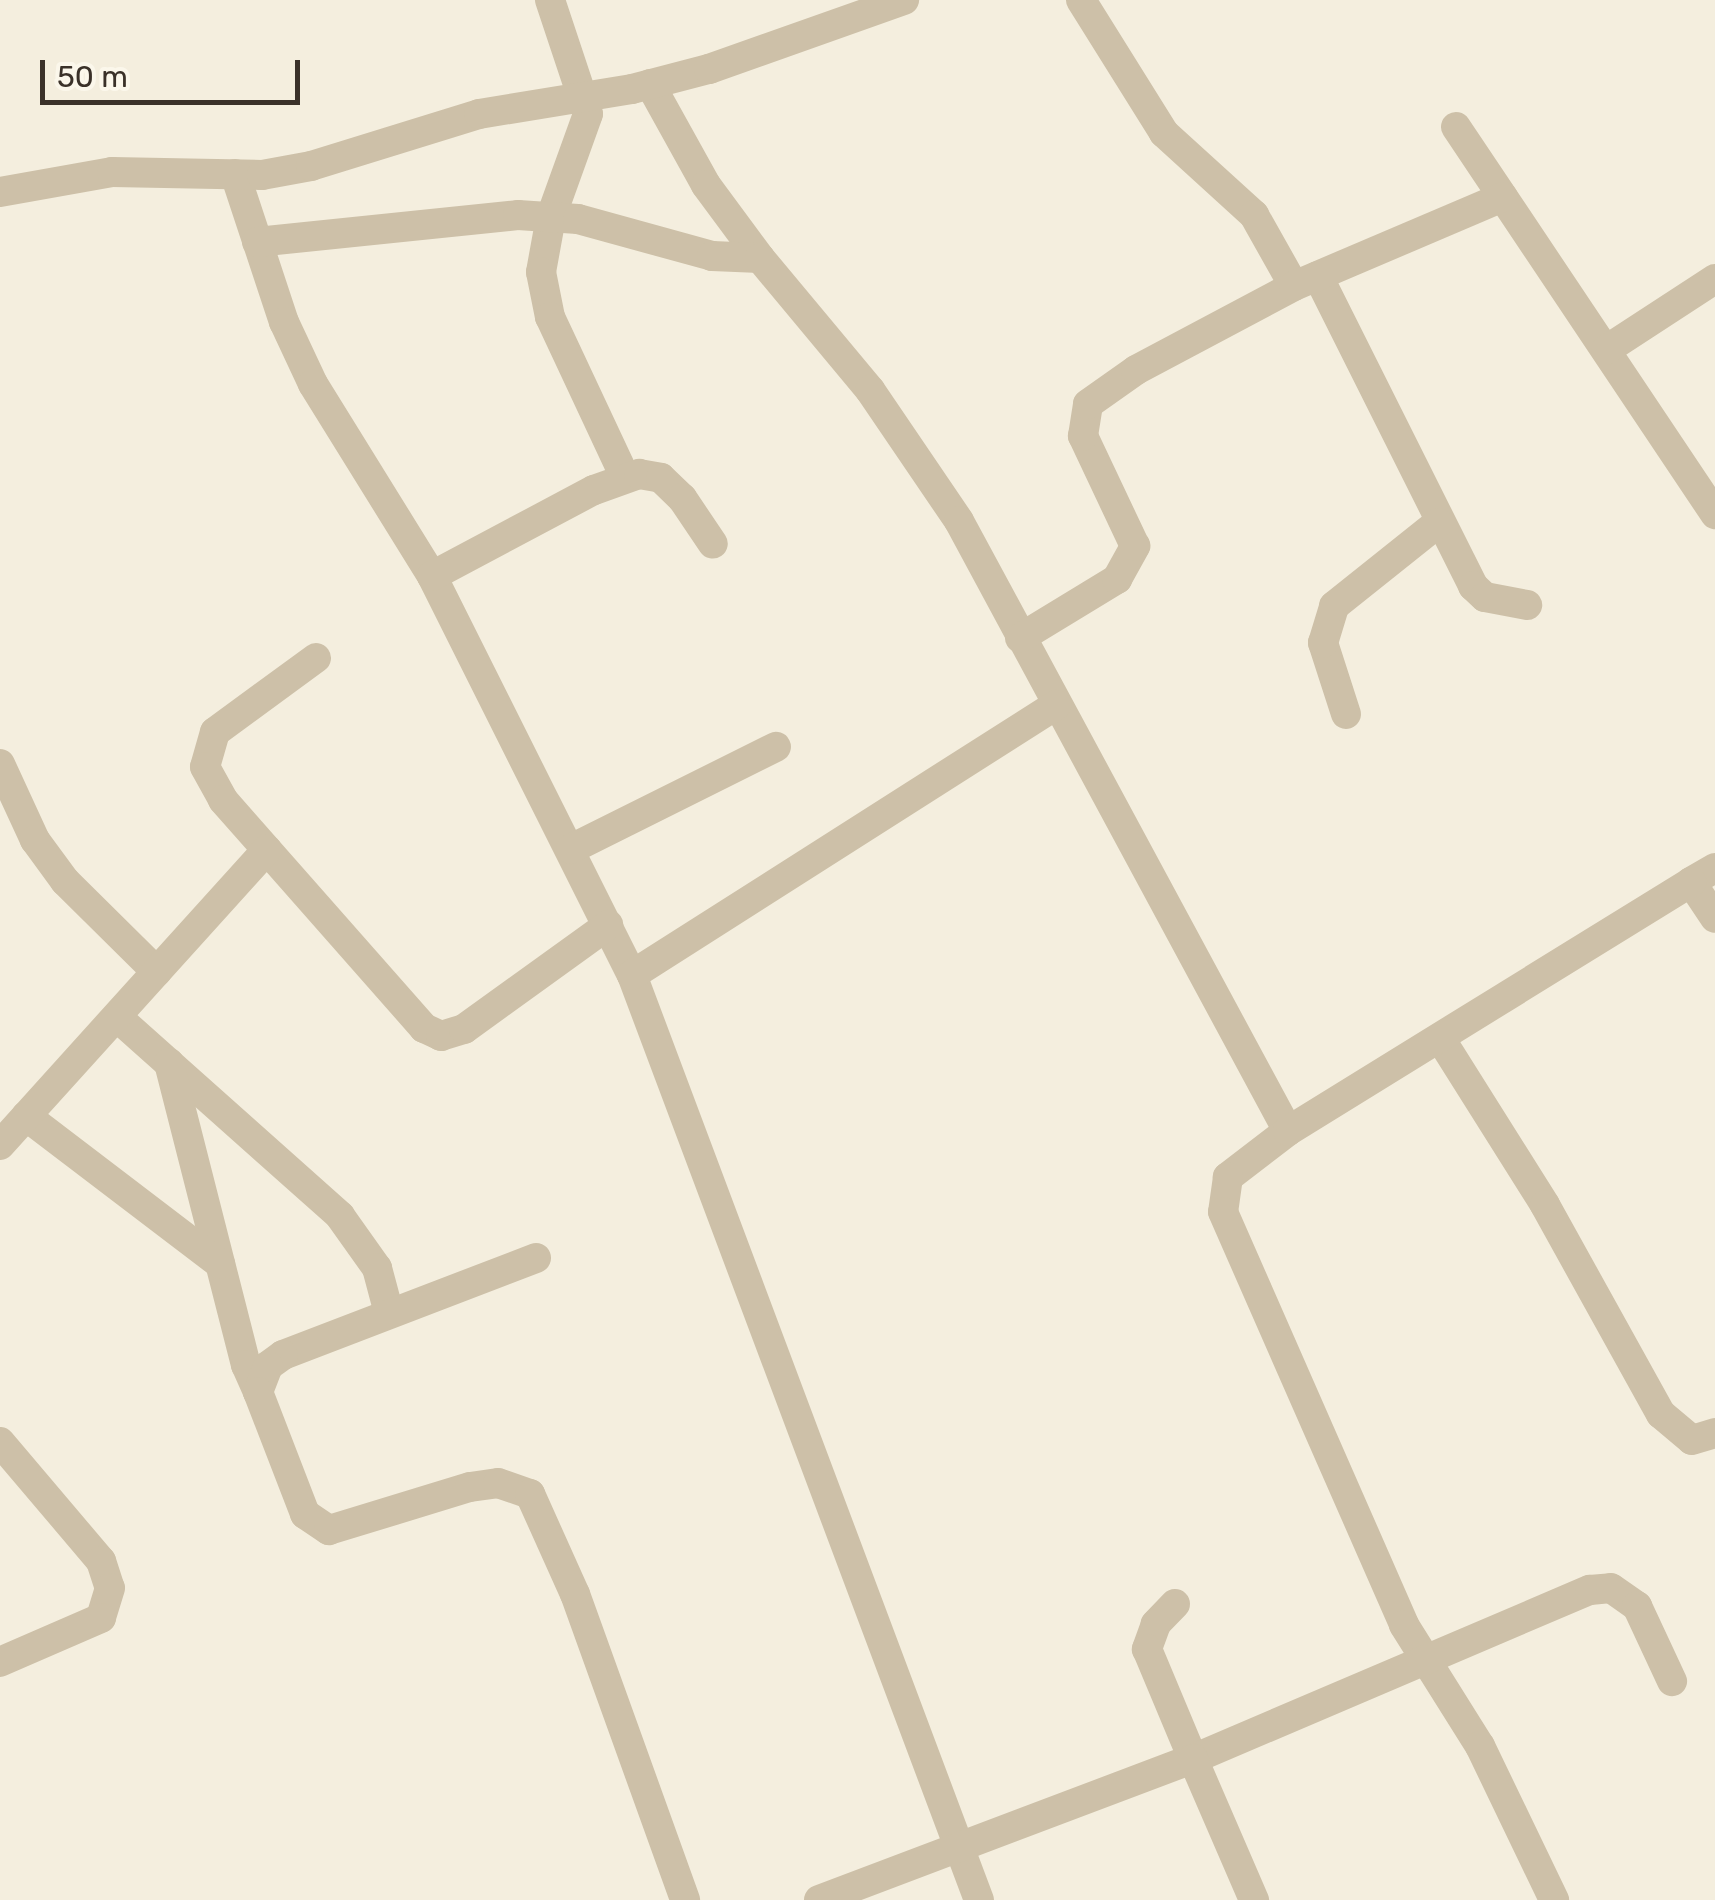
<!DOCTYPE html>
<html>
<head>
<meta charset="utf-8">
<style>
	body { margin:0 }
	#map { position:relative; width:1715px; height:1900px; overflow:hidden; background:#f4eede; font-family:Rubik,sans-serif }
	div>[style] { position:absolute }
	.minor>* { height:30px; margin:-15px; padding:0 15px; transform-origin:15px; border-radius:15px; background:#cdc0a8 }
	span { translate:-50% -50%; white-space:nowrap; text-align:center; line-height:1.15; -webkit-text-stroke:10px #fbf7eb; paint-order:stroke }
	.scale { position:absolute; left:40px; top:60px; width:260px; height:45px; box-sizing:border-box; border:5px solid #3a3129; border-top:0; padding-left:12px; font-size:30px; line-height:35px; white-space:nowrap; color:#3a3129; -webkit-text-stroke:8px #fbf7eb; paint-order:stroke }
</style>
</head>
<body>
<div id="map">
	<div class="minor">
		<i style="left:550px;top:0;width:120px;rotate:71.6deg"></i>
		<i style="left:588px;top:114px;width:109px;rotate:109.8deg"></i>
		<i style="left:551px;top:217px;width:56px;rotate:100.3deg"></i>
		<i style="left:541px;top:272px;width:46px;rotate:78.7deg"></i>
		<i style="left:550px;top:317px;width:177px;rotate:64.9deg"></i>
		<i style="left:1081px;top:0;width:157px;rotate:58deg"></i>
		<i style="left:1164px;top:133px;width:122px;rotate:42.3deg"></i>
		<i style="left:1254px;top:215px;width:81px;rotate:60.6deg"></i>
		<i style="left:650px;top:84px;width:115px;rotate:61deg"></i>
		<i style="left:706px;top:185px;width:91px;rotate:53.5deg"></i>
		<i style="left:1456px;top:127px;width:466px;rotate:56.2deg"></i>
		<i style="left:235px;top:174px;width:156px;rotate:71.7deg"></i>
		<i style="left:284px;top:322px;width:68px;rotate:64.9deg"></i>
		<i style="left:313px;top:384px;width:226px;rotate:58.2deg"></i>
		<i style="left:432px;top:576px;width:446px;rotate:63.4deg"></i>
		<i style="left:632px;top:975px;width:988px;rotate:69.44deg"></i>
		<i style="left:0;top:192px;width:114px;rotate:-10.1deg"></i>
		<i style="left:112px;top:172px;width:150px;rotate:1.1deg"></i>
		<i style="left:262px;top:175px;width:50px;rotate:-10.4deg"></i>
		<i style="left:311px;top:166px;width:176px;rotate:-17.2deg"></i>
		<i style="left:479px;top:114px;width:155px;rotate:-9.3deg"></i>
		<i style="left:632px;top:89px;width:80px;rotate:-14.6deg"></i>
		<i style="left:709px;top:69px;width:207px;rotate:-19.5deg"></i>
		<i style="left:257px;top:242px;width:262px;rotate:-5.9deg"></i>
		<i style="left:518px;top:215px;width:60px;rotate:3.8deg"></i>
		<i style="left:578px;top:219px;width:139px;rotate:15.4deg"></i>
		<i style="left:712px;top:256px;width:48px;rotate:2.4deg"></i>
		<i style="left:760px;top:258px;width:172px;rotate:50.2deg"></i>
		<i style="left:870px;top:390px;width:158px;rotate:55.8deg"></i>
		<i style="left:959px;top:521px;width:693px;rotate:61.66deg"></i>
		<i style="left:1288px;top:1131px;width:76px;rotate:142.5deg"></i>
		<i style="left:1228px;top:1177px;width:35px;rotate:98deg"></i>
		<i style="left:1223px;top:1212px;width:451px;rotate:66.3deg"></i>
		<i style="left:1404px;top:1625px;width:143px;rotate:57.9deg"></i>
		<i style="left:1480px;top:1746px;width:171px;rotate:64.3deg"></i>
		<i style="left:1318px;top:276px;width:347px;rotate:63.4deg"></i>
		<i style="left:1473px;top:586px;width:16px;rotate:43deg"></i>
		<i style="left:1485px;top:597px;width:43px;rotate:10.8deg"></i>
		<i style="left:1606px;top:350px;width:130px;rotate:-33.1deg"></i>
		<i style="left:432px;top:576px;width:183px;rotate:-28deg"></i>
		<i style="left:594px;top:490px;width:48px;rotate:-19.6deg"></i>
		<i style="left:639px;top:474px;width:22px;rotate:10deg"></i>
		<i style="left:661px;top:478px;width:29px;rotate:44deg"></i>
		<i style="left:682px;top:498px;width:55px;rotate:56deg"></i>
		<i style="left:1020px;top:638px;width:114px;rotate:-31.3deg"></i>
		<i style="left:1117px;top:579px;width:38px;rotate:-61deg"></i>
		<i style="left:1135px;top:546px;width:122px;rotate:-115.3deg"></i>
		<i style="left:1083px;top:436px;width:32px;rotate:-81deg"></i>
		<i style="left:1088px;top:404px;width:59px;rotate:-35.3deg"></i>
		<i style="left:1136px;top:370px;width:179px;rotate:-28deg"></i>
		<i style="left:1294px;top:286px;width:227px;rotate:-23.1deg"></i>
		<i style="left:316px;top:658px;width:125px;rotate:143.8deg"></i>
		<i style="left:215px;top:732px;width:36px;rotate:106deg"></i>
		<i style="left:205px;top:767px;width:38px;rotate:61deg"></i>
		<i style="left:223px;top:800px;width:304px;rotate:48.6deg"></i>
		<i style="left:424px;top:1028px;width:19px;rotate:25deg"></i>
		<i style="left:441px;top:1036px;width:24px;rotate:-17deg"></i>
		<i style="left:464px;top:1029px;width:178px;rotate:-35.8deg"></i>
		<i style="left:1346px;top:714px;width:75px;rotate:-107.9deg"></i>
		<i style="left:1323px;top:643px;width:39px;rotate:-73deg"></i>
		<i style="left:1334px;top:606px;width:133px;rotate:-38.6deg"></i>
		<i style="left:0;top:764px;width:84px;rotate:65.3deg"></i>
		<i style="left:35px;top:840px;width:51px;rotate:53.8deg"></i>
		<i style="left:65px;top:881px;width:129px;rotate:44.7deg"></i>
		<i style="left:571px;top:849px;width:229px;rotate:-26.5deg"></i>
		<i style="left:1715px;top:868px;width:28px;rotate:150deg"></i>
		<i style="left:1691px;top:882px;width:43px;rotate:56.3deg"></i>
		<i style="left:632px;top:975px;width:503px;rotate:-32.49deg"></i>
		<i style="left:117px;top:1017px;width:299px;rotate:41.7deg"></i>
		<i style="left:340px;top:1216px;width:64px;rotate:54.6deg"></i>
		<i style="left:377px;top:1268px;width:47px;rotate:75.1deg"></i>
		<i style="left:1440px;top:1038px;width:197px;rotate:57.8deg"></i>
		<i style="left:1545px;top:1205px;width:239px;rotate:61deg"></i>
		<i style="left:1661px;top:1414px;width:40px;rotate:40deg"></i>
		<i style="left:1692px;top:1440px;width:24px;rotate:-17deg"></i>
		<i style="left:169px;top:1063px;width:312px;rotate:75.7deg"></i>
		<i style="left:246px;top:1365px;width:30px;rotate:66deg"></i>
		<i style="left:26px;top:1116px;width:244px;rotate:37.3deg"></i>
		<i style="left:1288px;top:1131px;width:474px;rotate:-31.7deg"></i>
		<i style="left:0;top:1145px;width:398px;rotate:-47.9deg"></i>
		<i style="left:536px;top:1258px;width:271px;rotate:159deg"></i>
		<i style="left:283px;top:1355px;width:19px;rotate:144deg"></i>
		<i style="left:268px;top:1366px;width:28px;rotate:111deg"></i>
		<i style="left:258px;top:1392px;width:131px;rotate:68.9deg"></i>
		<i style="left:305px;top:1514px;width:29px;rotate:34deg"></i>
		<i style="left:329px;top:1530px;width:147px;rotate:-17deg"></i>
		<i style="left:470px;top:1487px;width:28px;rotate:-8deg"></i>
		<i style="left:498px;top:1483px;width:34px;rotate:19deg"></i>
		<i style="left:530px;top:1494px;width:110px;rotate:65.8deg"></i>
		<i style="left:575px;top:1594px;width:325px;rotate:70.2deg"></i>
		<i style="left:0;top:1442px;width:156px;rotate:49.7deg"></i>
		<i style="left:101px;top:1561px;width:28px;rotate:72deg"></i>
		<i style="left:110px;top:1588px;width:31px;rotate:107deg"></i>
		<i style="left:101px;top:1618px;width:110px;rotate:156.5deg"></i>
		<i style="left:1175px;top:1604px;width:28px;rotate:134deg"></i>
		<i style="left:1156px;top:1624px;width:27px;rotate:110deg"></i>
		<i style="left:1147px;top:1649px;width:119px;rotate:67.3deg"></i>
		<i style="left:1193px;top:1759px;width:431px;rotate:-23.1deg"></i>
		<i style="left:1590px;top:1590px;width:21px;rotate:-5deg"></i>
		<i style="left:1611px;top:1588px;width:32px;rotate:35deg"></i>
		<i style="left:1637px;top:1606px;width:83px;rotate:65deg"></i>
		<i style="left:819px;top:1900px;width:400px;rotate:-20.7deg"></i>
		<i style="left:1193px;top:1759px;width:154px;rotate:66.6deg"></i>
	</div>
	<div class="scale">50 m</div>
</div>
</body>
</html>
